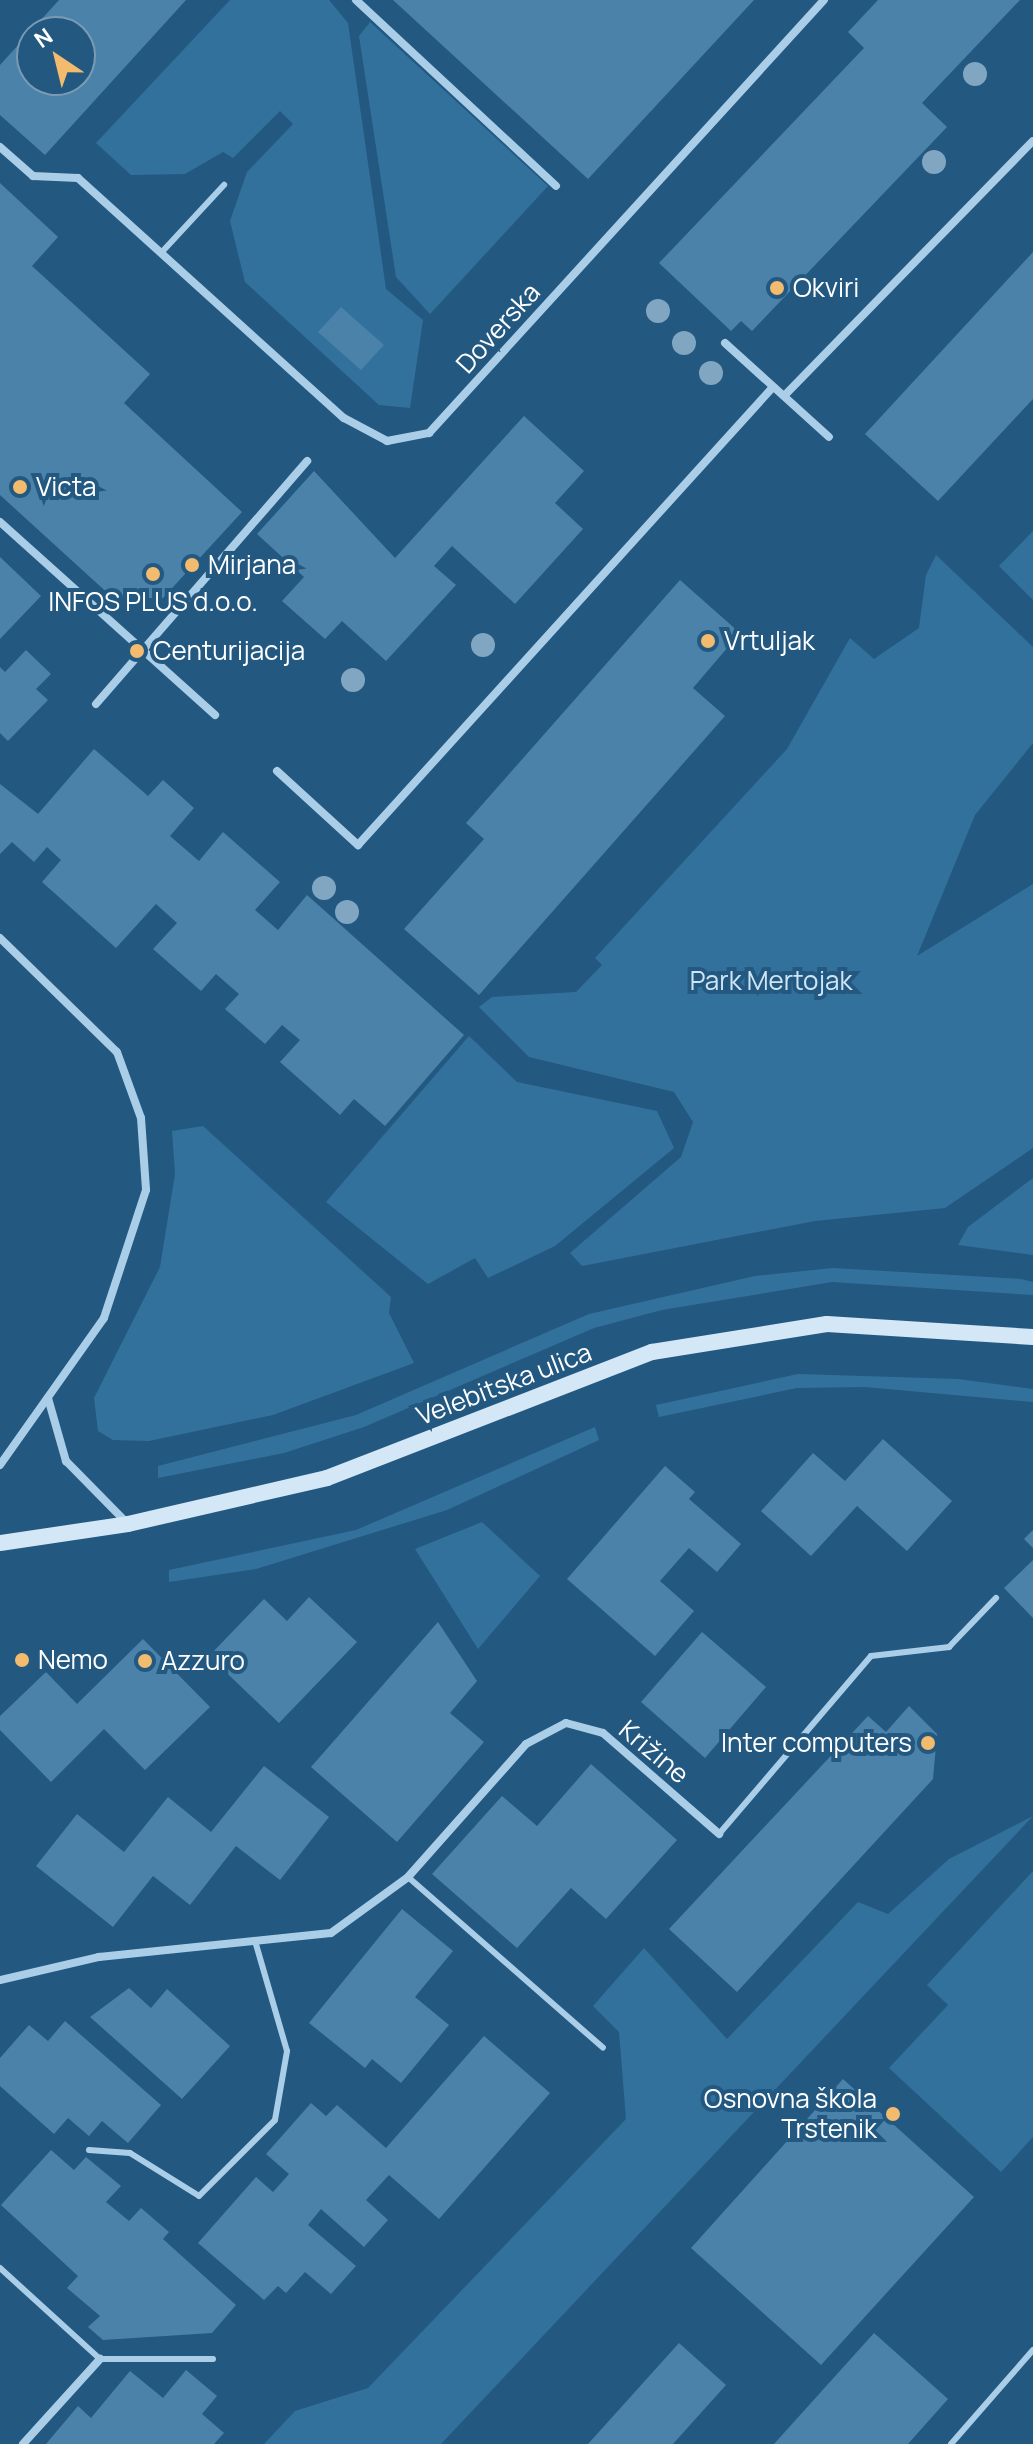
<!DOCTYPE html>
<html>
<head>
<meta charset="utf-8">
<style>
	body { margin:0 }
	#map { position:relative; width:1033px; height:2444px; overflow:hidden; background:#235881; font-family:Manrope,sans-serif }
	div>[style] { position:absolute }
	.green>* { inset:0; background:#33719d }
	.building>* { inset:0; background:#4b82aa }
	.lane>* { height:6px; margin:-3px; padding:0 3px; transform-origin:3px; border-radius:3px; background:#aacee7 }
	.street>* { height:8px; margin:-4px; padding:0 4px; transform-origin:4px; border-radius:4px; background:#aacee7 }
	.secondary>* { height:16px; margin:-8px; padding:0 8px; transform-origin:8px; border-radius:8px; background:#d4e7f6 }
	.trees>* { width:24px; height:24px; margin:-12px; border-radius:50%; background:#81a6c1 }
	.dots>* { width:22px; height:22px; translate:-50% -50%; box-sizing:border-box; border:4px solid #235881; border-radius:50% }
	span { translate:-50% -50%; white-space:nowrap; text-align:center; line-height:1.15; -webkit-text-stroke:8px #235881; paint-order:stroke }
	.poi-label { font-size:26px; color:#fff }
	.left { translate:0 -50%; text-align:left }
	.right { translate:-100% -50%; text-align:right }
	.street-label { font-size:26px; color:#fff }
	.park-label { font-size:26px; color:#cee5f6 }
	.north { position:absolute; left:16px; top:16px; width:80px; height:80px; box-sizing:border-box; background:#235881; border:2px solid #7b9bb3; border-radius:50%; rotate:325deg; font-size:22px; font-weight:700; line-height:32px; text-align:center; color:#fff }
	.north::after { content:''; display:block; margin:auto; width:28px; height:36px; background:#f2bb6d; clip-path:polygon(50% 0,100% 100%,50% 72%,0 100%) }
</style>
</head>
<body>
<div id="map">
	<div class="green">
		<i style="clip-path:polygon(230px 0,329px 0,348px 23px,386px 289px,423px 320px,410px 408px,379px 405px,245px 282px,230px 221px,247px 172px,293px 124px,280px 111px,233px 158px,223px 152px,185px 174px,131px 175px,96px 143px)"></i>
		<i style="clip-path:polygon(370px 22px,548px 186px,430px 314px,396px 277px,359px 36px)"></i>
		<i style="clip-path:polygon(1033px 531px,1033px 600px,999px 566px)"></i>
		<i style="clip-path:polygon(936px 555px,1033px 647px,1033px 743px,975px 815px,917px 956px,1033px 884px,1033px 1148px,945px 1208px,815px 1221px,582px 1266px,570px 1253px,681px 1157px,693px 1122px,674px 1092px,529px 1057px,479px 1007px,492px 997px,576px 992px,602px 965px,595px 958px,787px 749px,850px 638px,874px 659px,919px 628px,926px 575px)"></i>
		<i style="clip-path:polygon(469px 1036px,517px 1082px,657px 1111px,674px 1148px,555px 1246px,488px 1278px,475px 1258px,428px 1284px,326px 1202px)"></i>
		<i style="clip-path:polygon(203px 1126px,391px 1297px,389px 1313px,414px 1363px,273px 1415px,149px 1441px,113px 1440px,98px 1431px,94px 1398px,160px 1267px,175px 1174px,172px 1131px)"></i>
		<i style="clip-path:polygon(1033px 1178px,1033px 1255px,958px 1245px,968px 1227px)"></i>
		<i style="clip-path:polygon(833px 1268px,1021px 1279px,1033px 1282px,1033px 1295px,832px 1282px,662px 1310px,594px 1328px,364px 1427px,284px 1453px,158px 1478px,158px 1466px,356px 1415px,589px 1314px,755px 1276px)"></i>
		<i style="clip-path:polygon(798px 1374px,958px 1379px,1033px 1389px,1033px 1402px,865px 1387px,797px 1388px,659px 1417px,656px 1405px)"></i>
		<i style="clip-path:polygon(595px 1427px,599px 1440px,447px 1510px,256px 1569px,169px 1582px,169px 1570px,356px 1530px)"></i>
		<i style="clip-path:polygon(482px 1522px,540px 1576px,478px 1649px,415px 1549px)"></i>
		<i style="clip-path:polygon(1033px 1816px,441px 2444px,264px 2444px,295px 2411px,368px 2388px,626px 2119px,619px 2032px,593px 2006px,644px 1948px,727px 2039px,858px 1902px,888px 1914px,949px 1859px)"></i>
		<i style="clip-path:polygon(1033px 1871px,1033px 2137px,1001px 2172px,889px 2068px,948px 2005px,927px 1985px)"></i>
	</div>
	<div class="building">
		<i style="clip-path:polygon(evenodd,59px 0,186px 0,45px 155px,0 115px,0 65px,59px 0,32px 32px,80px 32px,80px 80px,32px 80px,32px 32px)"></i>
		<i style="clip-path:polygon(393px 0,754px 0,588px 179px)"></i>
		<i style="clip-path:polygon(878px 0,1020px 0,922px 103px,947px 127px,752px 331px,741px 321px,731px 331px,659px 263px,864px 48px,848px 32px)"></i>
		<i style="clip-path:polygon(0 183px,58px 237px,32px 266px,150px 374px,124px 403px,242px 512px,163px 598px,113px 598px,0 495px)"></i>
		<i style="clip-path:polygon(1033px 252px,1033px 399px,938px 501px,865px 434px)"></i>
		<i style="clip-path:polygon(341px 307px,384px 345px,361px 370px,318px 332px)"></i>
		<i style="clip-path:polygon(524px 416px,584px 471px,555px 503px,583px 529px,515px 604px,452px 546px,434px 566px,456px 585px,386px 661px,342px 621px,325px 639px,282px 601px,304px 577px,257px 534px,314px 471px,395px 558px)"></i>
		<i style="clip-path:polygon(0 557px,41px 596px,0 639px)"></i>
		<i style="clip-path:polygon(680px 580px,740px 633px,693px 688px,725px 716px,479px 995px,404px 929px,484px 839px,466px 823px)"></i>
		<i style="clip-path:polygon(26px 650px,51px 674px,36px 689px,48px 700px,8px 741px,0 733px,0 667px,5px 672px)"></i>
		<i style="clip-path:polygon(94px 749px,148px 796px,163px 780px,194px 808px,170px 836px,199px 861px,223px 832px,280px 882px,255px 910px,278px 930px,307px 895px,464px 1035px,385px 1126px,354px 1099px,340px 1115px,280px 1062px,300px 1040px,282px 1025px,265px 1044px,225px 1009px,239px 994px,216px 974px,201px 991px,153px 949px,177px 923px,156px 904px,116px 948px,42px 882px,61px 860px,47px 847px,34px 862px,12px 842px,0 854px,0 784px,38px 814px)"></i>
		<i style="clip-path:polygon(883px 1439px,952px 1501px,907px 1551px,857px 1506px,811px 1556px,761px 1511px,813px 1453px,845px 1481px)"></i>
		<i style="clip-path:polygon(665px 1466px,695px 1492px,689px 1499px,741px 1544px,717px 1572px,689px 1548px,660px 1581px,694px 1611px,655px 1656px,567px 1579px)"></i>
		<i style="clip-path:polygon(1033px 1530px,1033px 1548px,1024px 1539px)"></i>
		<i style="clip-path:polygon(1033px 1560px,1033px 1618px,1004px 1588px)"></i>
		<i style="clip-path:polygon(309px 1597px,357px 1642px,279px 1723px,209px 1656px,264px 1599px,287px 1621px)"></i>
		<i style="clip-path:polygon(438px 1622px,477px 1681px,450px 1713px,484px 1742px,397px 1842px,311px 1767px)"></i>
		<i style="clip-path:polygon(702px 1632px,766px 1687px,705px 1758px,641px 1702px)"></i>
		<i style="clip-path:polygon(143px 1639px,210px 1707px,145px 1770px,104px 1729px,51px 1782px,0 1730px,0 1716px,46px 1672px,77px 1704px)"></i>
		<i style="clip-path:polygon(909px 1706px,937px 1734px,933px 1779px,737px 1992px,669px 1929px,868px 1716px,886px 1732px)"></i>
		<i style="clip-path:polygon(591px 1764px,677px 1840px,606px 1919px,571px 1888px,517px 1948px,432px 1874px,502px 1796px,537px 1826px)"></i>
		<i style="clip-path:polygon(264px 1766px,329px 1817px,280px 1880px,236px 1846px,190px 1905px,153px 1876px,113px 1927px,36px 1866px,77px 1814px,124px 1852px,168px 1797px,211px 1832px)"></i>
		<i style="clip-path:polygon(402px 1909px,453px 1951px,415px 1997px,449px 2025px,401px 2083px,372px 2059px,365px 2068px,309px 2023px)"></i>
		<i style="clip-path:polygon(129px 1988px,151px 2008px,167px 1989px,230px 2046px,182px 2099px,90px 2017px)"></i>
		<i style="clip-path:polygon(65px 2021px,161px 2105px,128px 2143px,102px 2121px,89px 2136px,68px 2118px,54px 2134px,0 2086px,0 2058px,29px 2025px,48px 2041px)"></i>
		<i style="clip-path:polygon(484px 2036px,550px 2093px,439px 2219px,389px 2175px,366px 2200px,388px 2220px,364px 2247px,321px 2209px,308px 2225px,356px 2266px,331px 2294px,305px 2272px,286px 2293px,278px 2286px,264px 2300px,198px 2243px,256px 2177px,273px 2192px,289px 2174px,266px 2154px,311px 2103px,326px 2116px,337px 2105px,386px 2148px)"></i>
		<i style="clip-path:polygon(843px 2079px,974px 2197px,821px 2365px,691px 2248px)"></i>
		<i style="clip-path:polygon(51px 2150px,74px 2170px,86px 2157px,121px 2186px,106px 2202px,129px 2221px,141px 2208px,169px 2232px,163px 2239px,236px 2305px,212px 2333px,103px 2340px,88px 2327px,100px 2316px,67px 2288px,78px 2276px,1px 2205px)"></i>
		<i style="clip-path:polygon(874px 2333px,948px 2399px,908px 2444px,774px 2444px)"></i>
		<i style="clip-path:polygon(679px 2343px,726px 2385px,673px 2444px,588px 2444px)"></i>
		<i style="clip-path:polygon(186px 2370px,217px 2396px,202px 2414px,224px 2433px,214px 2444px,46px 2444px,78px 2406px,91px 2418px,130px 2371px,163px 2398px)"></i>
	</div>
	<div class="lane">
		<i style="left:161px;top:253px;width:93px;rotate:-47.2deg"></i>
		<i style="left:719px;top:1834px;width:234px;rotate:-49.5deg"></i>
		<i style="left:871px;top:1656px;width:79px;rotate:-6.6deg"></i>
		<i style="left:949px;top:1647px;width:68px;rotate:-46.2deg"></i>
		<i style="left:408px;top:1877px;width:259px;rotate:41.2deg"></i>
		<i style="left:89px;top:2150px;width:41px;rotate:4.2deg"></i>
		<i style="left:130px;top:2153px;width:81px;rotate:31.9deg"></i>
		<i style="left:199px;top:2196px;width:107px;rotate:-45deg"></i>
		<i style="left:275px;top:2120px;width:70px;rotate:-80.1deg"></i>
		<i style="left:287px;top:2051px;width:111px;rotate:-106.2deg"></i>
		<i style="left:0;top:2268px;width:135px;rotate:42.3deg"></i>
		<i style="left:100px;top:2359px;width:113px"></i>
		<i style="left:951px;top:2444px;width:125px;rotate:-48.9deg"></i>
	</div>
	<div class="street">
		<i style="left:356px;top:0;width:273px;rotate:42.9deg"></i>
		<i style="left:0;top:147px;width:44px;rotate:41.3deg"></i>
		<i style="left:33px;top:176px;width:45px;rotate:2.5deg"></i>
		<i style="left:78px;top:178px;width:358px;rotate:42.1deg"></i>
		<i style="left:344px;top:418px;width:49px;rotate:28.1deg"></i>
		<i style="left:387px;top:441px;width:43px;rotate:-10.8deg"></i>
		<i style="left:429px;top:433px;width:586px;rotate:-47.63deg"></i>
		<i style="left:725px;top:343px;width:140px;rotate:42.1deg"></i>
		<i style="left:784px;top:396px;width:356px;rotate:-45.7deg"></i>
		<i style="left:0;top:522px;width:289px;rotate:41.9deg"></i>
		<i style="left:96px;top:704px;width:322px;rotate:-49deg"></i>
		<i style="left:277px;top:771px;width:110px;rotate:42.4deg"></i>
		<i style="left:358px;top:845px;width:618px;rotate:-47.82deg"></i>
		<i style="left:0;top:938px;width:163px;rotate:44.3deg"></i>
		<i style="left:117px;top:1052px;width:70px;rotate:70deg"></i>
		<i style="left:141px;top:1118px;width:72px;rotate:86deg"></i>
		<i style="left:146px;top:1190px;width:135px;rotate:108.2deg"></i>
		<i style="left:104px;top:1318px;width:180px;rotate:125.3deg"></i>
		<i style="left:48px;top:1398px;width:66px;rotate:74.1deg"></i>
		<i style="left:66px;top:1461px;width:87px;rotate:45.5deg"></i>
		<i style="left:0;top:1980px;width:102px;rotate:-13.1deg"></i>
		<i style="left:99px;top:1957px;width:233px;rotate:-5.9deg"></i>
		<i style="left:331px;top:1933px;width:95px;rotate:-36deg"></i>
		<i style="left:408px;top:1877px;width:178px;rotate:-48.4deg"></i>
		<i style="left:526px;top:1744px;width:45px;rotate:-27.7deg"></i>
		<i style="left:566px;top:1723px;width:38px;rotate:15deg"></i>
		<i style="left:603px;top:1733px;width:154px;rotate:41deg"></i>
		<i style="left:23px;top:2444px;width:115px;rotate:-47.8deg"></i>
	</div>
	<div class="secondary">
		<i style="left:0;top:1543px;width:129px;rotate:-8.4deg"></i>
		<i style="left:128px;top:1524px;width:204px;rotate:-13deg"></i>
		<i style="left:327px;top:1478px;width:349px;rotate:-21.2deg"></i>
		<i style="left:652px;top:1352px;width:177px;rotate:-9.1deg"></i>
		<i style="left:827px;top:1324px;width:206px;rotate:3.6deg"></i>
	</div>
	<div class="trees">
		<i style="left:975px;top:74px"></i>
		<i style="left:934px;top:162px"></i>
		<i style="left:658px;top:311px"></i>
		<i style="left:684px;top:343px"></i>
		<i style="left:711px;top:373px"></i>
		<i style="left:483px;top:645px"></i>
		<i style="left:353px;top:680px"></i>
		<i style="left:324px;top:888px"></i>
		<i style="left:347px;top:912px"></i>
	</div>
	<div class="dots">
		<i style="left:777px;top:288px;background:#f2bb6d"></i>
		<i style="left:20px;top:487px;background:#f2bb6d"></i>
		<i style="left:192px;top:565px;background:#f2bb6d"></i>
		<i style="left:153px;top:574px;background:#f2bb6d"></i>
		<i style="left:708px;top:641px;background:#f2bb6d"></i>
		<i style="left:137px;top:651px;background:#f2bb6d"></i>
		<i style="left:22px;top:1660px;background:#f2bb6d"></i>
		<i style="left:145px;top:1661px;background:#f2bb6d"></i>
		<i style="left:928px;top:1743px;background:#f2bb6d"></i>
		<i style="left:893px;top:2114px;background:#f2bb6d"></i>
	</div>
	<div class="poi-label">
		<span class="left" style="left:793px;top:288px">Okviri</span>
		<span class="left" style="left:36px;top:487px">Victa</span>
		<span class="left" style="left:208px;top:565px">Mirjana</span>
		<span style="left:153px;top:602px">INFOS PLUS d.o.o.</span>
		<span class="left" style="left:724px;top:641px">Vrtuljak</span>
		<span class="left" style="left:153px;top:651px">Centurijacija</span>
		<span class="left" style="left:38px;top:1660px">Nemo</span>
		<span class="left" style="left:161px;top:1661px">Azzuro</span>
		<span class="right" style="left:912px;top:1743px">Inter computers</span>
		<span class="right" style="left:877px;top:2114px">Osnovna škola<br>Trstenik</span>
	</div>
	<div class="street-label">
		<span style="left:498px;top:328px;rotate:-48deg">Doverska</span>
		<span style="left:504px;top:1384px;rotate:-21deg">Velebitska ulica</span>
		<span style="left:654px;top:1752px;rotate:40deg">Križine</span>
	</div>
	<div class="park-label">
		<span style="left:771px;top:981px">Park Mertojak</span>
	</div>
	<div class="north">N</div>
</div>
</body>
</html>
